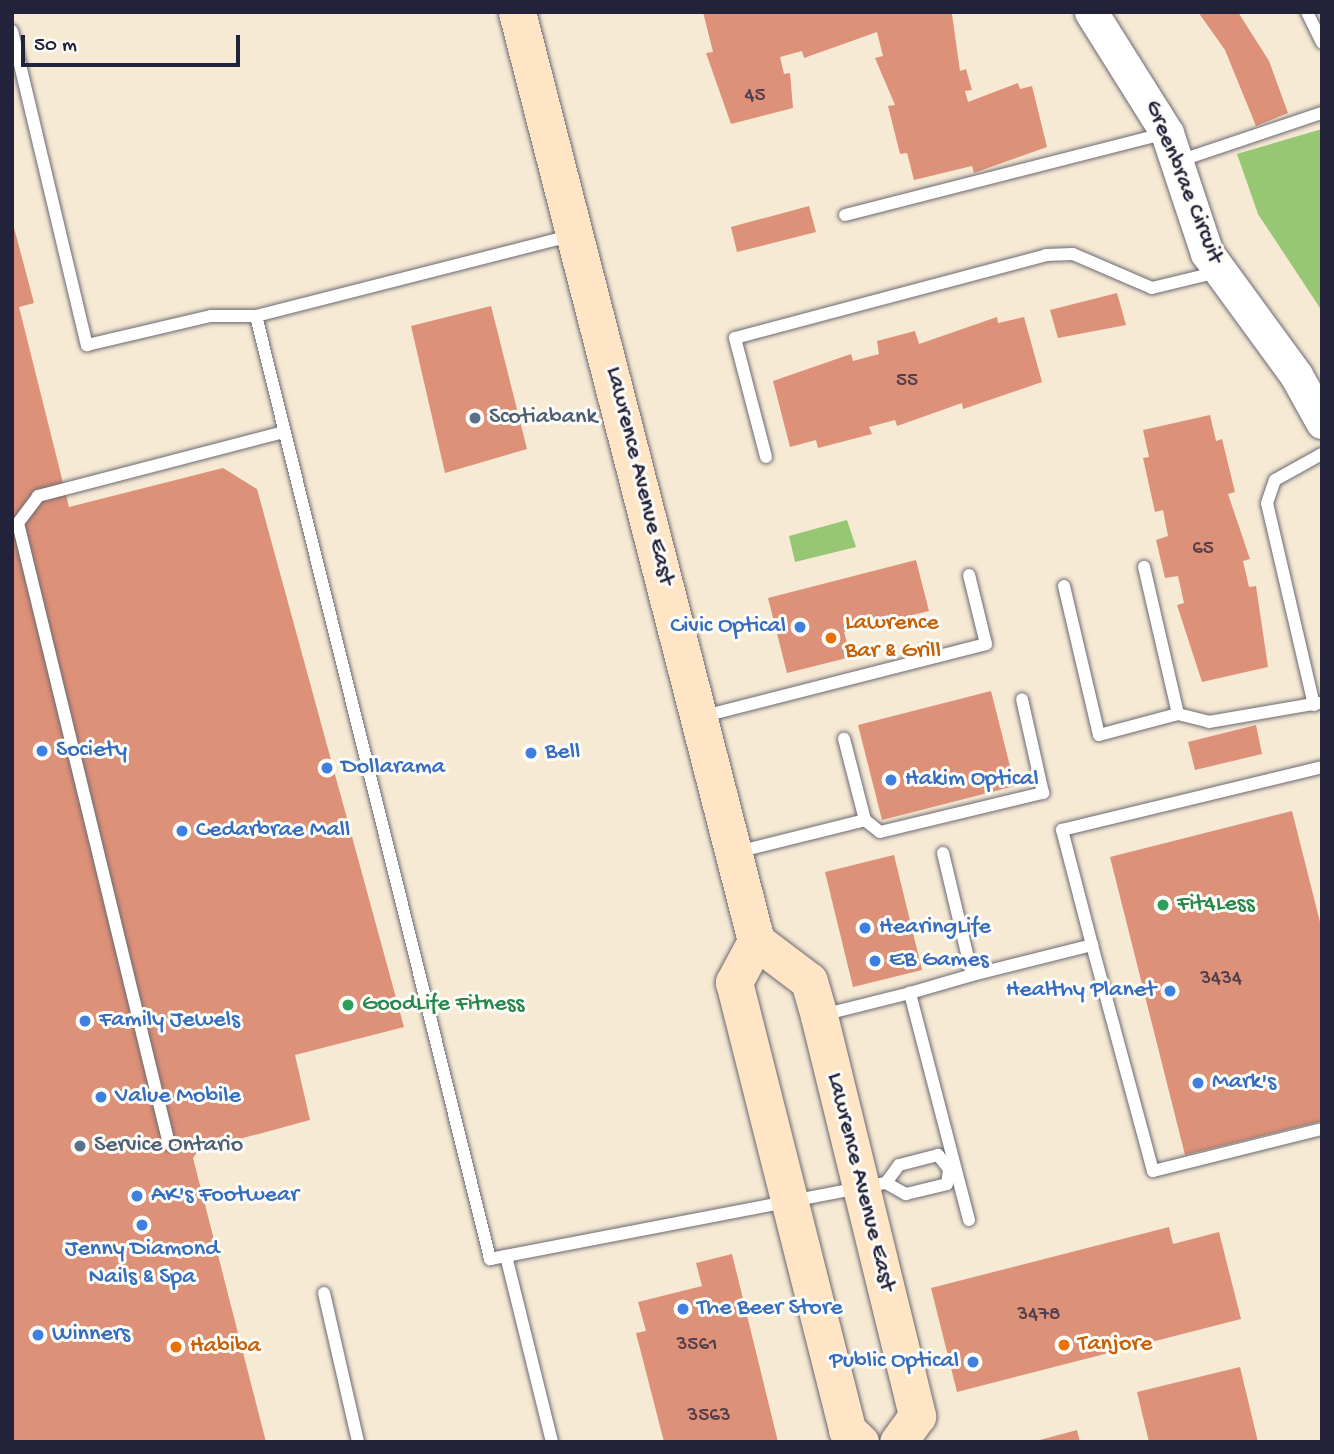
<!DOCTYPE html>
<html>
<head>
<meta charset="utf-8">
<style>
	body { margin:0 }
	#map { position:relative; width:1334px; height:1454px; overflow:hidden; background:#f6ead5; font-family:"Gochi Hand",sans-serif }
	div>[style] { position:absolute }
	.green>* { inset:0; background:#97c674 }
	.building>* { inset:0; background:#dd9178 }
	.roads { filter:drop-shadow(0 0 2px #6c6871) drop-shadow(0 0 2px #6c6871) }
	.service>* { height:12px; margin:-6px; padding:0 6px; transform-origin:6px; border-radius:6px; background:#fff }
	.tertiary>* { height:33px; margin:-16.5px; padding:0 16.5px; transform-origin:16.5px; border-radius:16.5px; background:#fff }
	.secondary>* { height:37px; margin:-18.5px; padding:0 18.5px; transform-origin:18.5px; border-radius:18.5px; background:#fee5c5 }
	.dots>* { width:19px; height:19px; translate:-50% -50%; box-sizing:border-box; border:4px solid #fdfcf7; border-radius:50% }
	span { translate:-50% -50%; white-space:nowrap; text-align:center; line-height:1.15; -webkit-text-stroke:6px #fdfcf7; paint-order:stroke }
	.number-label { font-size:21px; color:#513e4a }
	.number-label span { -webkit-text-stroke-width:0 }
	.street-label { font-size:24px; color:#22223b }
	.service-label { font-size:24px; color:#4e5e75 }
	.left { translate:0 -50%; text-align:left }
	.food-label { font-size:24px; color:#c56008 }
	.shop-label { font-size:24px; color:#366cbe }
	.right { translate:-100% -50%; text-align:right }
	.leisure-label { font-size:24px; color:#27864d }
	.frame { position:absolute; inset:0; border:14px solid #22223b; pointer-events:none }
	.scale { position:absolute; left:21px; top:35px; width:219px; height:32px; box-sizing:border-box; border:4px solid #22223b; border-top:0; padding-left:9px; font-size:21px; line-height:24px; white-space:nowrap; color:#22223b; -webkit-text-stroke:5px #fdfcf7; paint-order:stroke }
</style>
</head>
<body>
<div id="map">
	<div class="green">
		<i style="clip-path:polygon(1322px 129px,1322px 311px,1258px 214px,1237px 154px)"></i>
		<i style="clip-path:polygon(847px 520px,856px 547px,795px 562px,789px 536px)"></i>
	</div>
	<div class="building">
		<i style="clip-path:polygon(703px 12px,952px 14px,960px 71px,966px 69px,972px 90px,965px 91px,968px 102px,1018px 83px,1020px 89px,1032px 86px,1047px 147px,974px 173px,972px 166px,914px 180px,907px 153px,900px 154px,888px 106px,895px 105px,875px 58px,883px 56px,877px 32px,804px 58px,802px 51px,780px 57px,784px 74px,790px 73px,793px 108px,731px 124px,706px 53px,713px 52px)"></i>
		<i style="clip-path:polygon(1198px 12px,1238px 12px,1269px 61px,1288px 113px,1256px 126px,1225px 50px)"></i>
		<i style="clip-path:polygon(809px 206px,816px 232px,737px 252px,731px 227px)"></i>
		<i style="clip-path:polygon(12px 220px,34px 303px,19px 307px,69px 507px,223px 468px,257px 489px,404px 1027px,295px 1055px,310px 1120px,199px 1150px,193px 1158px,266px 1442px,12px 1442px)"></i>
		<i style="clip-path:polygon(1117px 293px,1126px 325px,1058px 338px,1050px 310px)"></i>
		<i style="clip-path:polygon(491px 306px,527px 449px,445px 473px,411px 326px)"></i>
		<i style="clip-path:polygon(997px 317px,998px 323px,1024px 317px,1042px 382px,963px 409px,962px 403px,897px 426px,895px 420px,869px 427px,872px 434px,818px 448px,816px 440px,790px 447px,773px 381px,851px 354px,853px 361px,879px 354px,877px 341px,915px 331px,919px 344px)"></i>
		<i style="clip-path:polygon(1210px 415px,1216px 441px,1222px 439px,1235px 492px,1228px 494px,1250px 559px,1243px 561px,1249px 587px,1256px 586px,1268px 667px,1202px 682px,1177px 605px,1184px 603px,1178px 576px,1165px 578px,1156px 540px,1168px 536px,1163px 510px,1155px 512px,1143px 458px,1149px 457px,1143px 430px)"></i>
		<i style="clip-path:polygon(916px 560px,929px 611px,844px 632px,851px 657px,787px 673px,768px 598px)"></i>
		<i style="clip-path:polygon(991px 691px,1015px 786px,882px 820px,858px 725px)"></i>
		<i style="clip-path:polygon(1256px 725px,1262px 754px,1195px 770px,1188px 742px)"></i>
		<i style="clip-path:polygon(1292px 811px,1322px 930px,1322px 1121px,1185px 1155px,1110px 857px)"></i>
		<i style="clip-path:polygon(894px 855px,922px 970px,853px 987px,825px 872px)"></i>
		<i style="clip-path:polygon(1169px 1227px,1173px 1244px,1219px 1232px,1241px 1319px,957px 1392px,931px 1288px)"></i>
		<i style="clip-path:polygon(732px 1254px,778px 1442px,664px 1442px,636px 1333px,646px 1331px,638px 1302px,702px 1286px,696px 1263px)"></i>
		<i style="clip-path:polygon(1240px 1367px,1258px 1442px,1149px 1442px,1137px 1392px)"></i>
		<i style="clip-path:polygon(1077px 1430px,1080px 1442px,1036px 1442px,1036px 1441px)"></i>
	</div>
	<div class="roads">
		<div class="service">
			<i style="left:1307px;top:12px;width:34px;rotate:64deg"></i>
			<i style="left:12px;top:31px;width:323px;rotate:76.6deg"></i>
			<i style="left:87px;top:345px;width:127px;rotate:-13.2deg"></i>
			<i style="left:211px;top:316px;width:45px"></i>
			<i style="left:256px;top:316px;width:324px;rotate:-14.3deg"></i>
			<i style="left:1179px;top:161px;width:151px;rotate:-18.6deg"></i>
			<i style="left:845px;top:215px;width:332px;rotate:-14.3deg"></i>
			<i style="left:256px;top:316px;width:972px;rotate:76.06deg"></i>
			<i style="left:490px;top:1259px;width:403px;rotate:-10.9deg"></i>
			<i style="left:886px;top:1183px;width:23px;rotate:29deg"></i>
			<i style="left:906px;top:1194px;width:42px;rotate:-13.7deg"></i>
			<i style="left:947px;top:1184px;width:15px;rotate:-82deg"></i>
			<i style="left:949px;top:1169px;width:18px;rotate:-128deg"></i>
			<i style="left:938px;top:1155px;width:40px;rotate:165.6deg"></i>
			<i style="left:899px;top:1165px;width:22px;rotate:126deg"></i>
			<i style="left:766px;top:457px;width:123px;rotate:-104.6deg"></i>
			<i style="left:735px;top:338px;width:322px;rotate:-14.9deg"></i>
			<i style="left:1046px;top:255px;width:27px;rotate:-2deg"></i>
			<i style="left:1073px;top:254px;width:86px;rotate:23.3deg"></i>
			<i style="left:1152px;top:288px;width:68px;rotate:-13.6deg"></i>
			<i style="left:1064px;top:586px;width:153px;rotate:76.8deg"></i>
			<i style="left:1099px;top:735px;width:82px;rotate:-14.9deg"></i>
			<i style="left:1178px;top:714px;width:151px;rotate:-103deg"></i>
			<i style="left:1314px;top:705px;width:207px;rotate:-103.1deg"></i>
			<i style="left:1267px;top:503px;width:24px;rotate:-71deg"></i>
			<i style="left:1275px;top:480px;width:54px;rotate:-29deg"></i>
			<i style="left:1178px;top:714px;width:32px;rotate:14deg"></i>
			<i style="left:1209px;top:722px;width:112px;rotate:-9.8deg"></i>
			<i style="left:700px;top:717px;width:295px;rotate:-14.3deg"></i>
			<i style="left:986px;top:644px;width:71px;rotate:-103.8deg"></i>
			<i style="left:865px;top:820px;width:19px;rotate:39deg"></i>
			<i style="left:880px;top:832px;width:168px;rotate:-13.5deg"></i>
			<i style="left:1043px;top:793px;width:96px;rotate:-102.6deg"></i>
			<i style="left:737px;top:852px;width:132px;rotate:-14deg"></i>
			<i style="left:865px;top:820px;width:84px;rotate:-104.5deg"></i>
			<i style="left:943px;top:853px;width:125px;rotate:76.6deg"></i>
			<i style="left:1092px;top:945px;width:119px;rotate:-104.6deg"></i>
			<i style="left:1062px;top:830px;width:268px;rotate:-13.6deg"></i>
			<i style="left:822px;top:1015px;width:91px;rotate:-14deg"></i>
			<i style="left:169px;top:1144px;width:639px;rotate:-103.67deg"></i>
			<i style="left:18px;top:523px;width:34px;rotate:-53deg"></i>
			<i style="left:38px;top:496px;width:253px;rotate:-14.6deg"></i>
			<i style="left:969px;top:1220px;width:235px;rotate:-104.6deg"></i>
			<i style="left:910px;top:993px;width:65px;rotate:-16.2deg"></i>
			<i style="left:972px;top:975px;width:124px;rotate:-14deg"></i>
			<i style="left:1092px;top:945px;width:234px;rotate:74.9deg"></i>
			<i style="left:1153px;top:1171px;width:174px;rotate:-14deg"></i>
			<i style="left:506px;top:1256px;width:192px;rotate:76.1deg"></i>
			<i style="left:324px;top:1293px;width:153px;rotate:77.1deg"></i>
		</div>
		<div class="tertiary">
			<i style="left:1091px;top:12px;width:143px;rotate:57.9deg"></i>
			<i style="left:1167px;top:133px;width:126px;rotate:71.6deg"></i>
			<i style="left:1207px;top:253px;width:151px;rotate:53.9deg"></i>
			<i style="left:1296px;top:375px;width:54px;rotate:61deg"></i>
		</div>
		<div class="secondary">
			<i style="left:517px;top:12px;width:959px;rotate:75.57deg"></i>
			<i style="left:756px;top:941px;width:66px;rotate:37deg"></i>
			<i style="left:809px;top:981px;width:36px;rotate:74deg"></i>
			<i style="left:819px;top:1016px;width:412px;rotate:76.2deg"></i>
			<i style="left:917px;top:1416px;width:32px;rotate:126deg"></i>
			<i style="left:756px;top:941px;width:47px;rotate:118.2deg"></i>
			<i style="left:734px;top:982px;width:462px;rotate:75.8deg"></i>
			<i style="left:847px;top:1430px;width:18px;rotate:43deg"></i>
		</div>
	</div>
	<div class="dots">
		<i style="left:475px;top:418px;background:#5c6f8a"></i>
		<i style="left:800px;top:627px;background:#3f7fe0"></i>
		<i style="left:831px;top:638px;background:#e8710a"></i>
		<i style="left:42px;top:751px;background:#3f7fe0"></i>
		<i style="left:531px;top:753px;background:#3f7fe0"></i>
		<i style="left:327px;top:768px;background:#3f7fe0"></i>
		<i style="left:891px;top:780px;background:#3f7fe0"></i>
		<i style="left:182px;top:831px;background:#3f7fe0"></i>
		<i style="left:1163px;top:905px;background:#2e9e5b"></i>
		<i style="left:865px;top:928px;background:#3f7fe0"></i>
		<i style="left:875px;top:961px;background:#3f7fe0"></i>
		<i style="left:1170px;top:991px;background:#3f7fe0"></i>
		<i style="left:348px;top:1005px;background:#2e9e5b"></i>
		<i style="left:85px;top:1021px;background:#3f7fe0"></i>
		<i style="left:1198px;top:1083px;background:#3f7fe0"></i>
		<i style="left:101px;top:1097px;background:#3f7fe0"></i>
		<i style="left:80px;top:1146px;background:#5c6f8a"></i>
		<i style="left:137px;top:1196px;background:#3f7fe0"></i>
		<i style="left:142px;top:1225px;background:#3f7fe0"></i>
		<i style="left:683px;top:1309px;background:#3f7fe0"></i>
		<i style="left:38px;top:1335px;background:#3f7fe0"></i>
		<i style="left:1064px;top:1345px;background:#e8710a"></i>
		<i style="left:176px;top:1347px;background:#e8710a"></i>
		<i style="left:973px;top:1362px;background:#3f7fe0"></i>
	</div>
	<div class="number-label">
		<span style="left:755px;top:97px">45</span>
		<span style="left:907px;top:382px">55</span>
		<span style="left:1203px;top:550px">65</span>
		<span style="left:1221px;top:980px">3434</span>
		<span style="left:1039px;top:1316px">3478</span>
		<span style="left:697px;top:1346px">3561</span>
		<span style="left:709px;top:1417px">3563</span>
	</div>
	<div class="street-label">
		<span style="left:1183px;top:182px;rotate:68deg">Greenbrae Circuit</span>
		<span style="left:639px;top:476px;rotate:76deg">Lawrence Avenue East</span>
		<span style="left:860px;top:1182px;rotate:76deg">Lawrence Avenue East</span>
	</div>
	<div class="service-label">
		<span class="left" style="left:489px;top:418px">Scotiabank</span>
		<span class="left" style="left:94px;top:1146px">Service Ontario</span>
	</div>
	<div class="food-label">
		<span class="left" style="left:845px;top:638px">Lawrence<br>Bar &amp; Grill</span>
		<span class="left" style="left:1078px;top:1345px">Tanjore</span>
		<span class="left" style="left:190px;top:1347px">Habiba</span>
	</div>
	<div class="shop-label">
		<span class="right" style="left:786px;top:627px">Civic Optical</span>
		<span class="left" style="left:56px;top:751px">Society</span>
		<span class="left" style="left:545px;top:753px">Bell</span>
		<span class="left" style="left:341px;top:768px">Dollarama</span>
		<span class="left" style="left:905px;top:780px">Hakim Optical</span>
		<span class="left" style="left:196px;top:831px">Cedarbrae Mall</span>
		<span class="left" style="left:879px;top:928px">HearingLife</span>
		<span class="left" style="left:889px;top:961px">EB Games</span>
		<span class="right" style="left:1156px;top:991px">Healthy Planet</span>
		<span class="left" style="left:99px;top:1021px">Family Jewels</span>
		<span class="left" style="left:1212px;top:1083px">Mark's</span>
		<span class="left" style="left:115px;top:1097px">Value Mobile</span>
		<span class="left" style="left:151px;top:1196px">AK's Footwear</span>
		<span style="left:142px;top:1264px">Jenny Diamond<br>Nails &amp; Spa</span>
		<span class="left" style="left:697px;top:1309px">The Beer Store</span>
		<span class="left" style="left:52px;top:1335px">Winners</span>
		<span class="right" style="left:959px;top:1362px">Public Optical</span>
	</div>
	<div class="leisure-label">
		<span class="left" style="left:1177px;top:905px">Fit4Less</span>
		<span class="left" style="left:362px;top:1005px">GoodLife Fitness</span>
	</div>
	<div class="frame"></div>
	<div class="scale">50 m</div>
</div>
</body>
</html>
